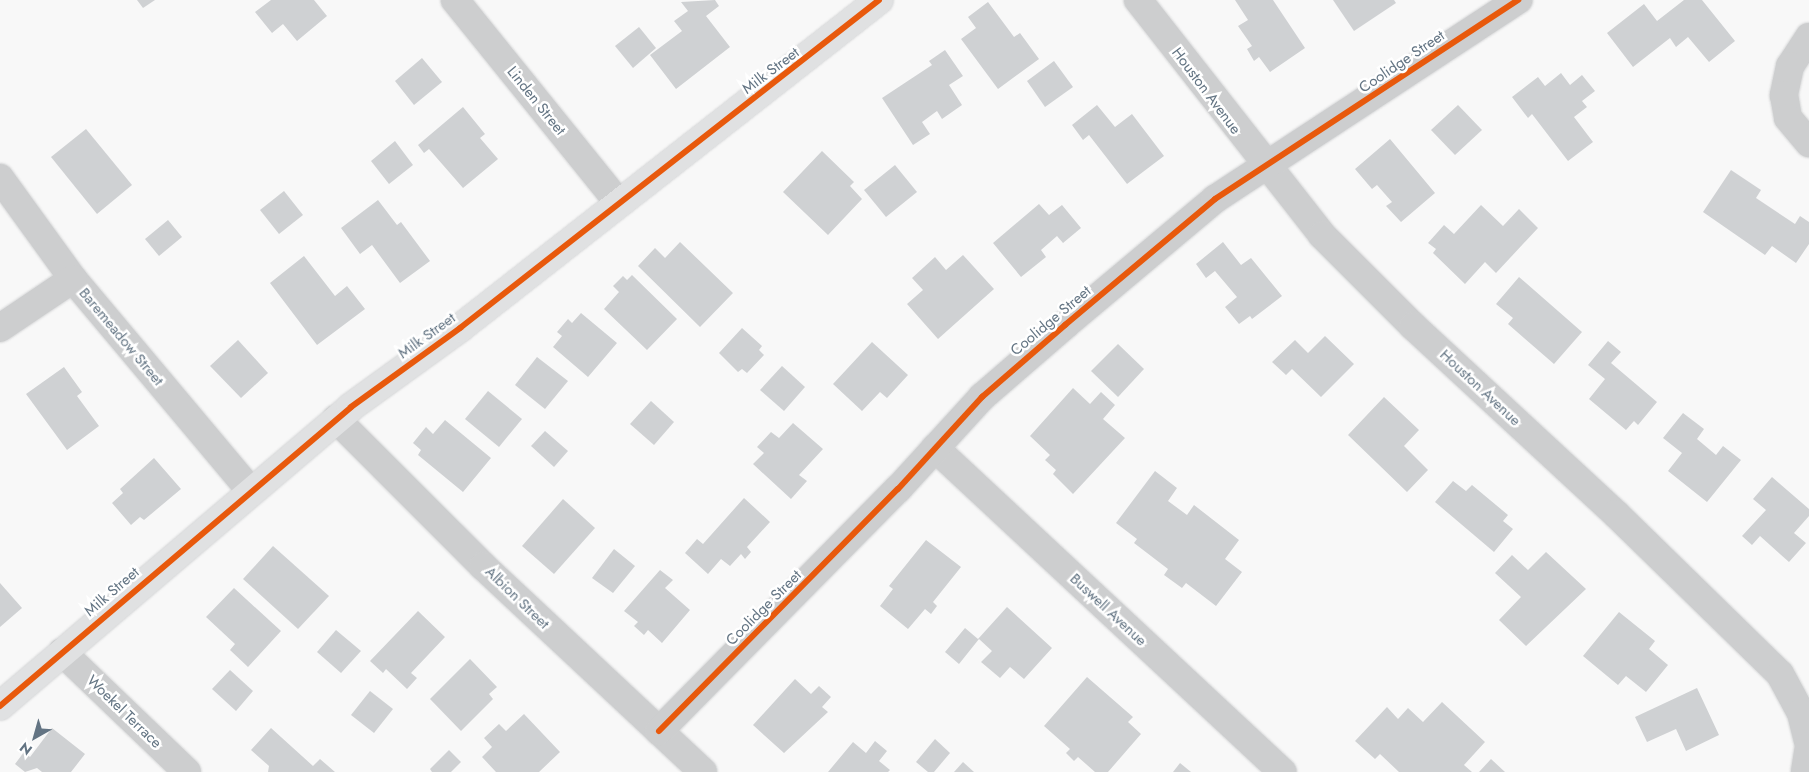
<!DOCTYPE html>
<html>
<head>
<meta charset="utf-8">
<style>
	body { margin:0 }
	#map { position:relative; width:1809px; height:772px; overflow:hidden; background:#f8f8f8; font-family:Jost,sans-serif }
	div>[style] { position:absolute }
	.building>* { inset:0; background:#cfd1d3 }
	.roads { filter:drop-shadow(0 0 1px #d5d6d7) drop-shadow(0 0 1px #d5d6d7) }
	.street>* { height:28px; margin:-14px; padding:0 14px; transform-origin:14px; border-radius:14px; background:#cdcecf }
	.secondary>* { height:28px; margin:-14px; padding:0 14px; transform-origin:14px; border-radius:14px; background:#e0e1e2 }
	.cycleway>* { height:6px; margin:-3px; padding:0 3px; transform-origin:3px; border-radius:3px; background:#e8590c }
	span { translate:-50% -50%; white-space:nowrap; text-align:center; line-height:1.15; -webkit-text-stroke:5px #fff; paint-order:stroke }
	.street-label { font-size:15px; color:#637483 }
	.north { position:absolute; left:10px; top:712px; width:50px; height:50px; -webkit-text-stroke:4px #fff; paint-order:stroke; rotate:218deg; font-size:14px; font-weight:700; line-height:20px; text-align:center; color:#637483 }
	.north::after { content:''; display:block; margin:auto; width:18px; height:22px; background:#637483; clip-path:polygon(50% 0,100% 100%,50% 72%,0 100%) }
</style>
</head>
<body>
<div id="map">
	<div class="building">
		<i style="clip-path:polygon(137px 0,155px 0,143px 8px)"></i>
		<i style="clip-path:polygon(271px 0,314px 0,327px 16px,297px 41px,283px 24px,272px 33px,255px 12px)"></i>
		<i style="clip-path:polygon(715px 0,719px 6px,706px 16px,730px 47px,676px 89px,650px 55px,682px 31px,674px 21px,688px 11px,681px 2px)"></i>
		<i style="clip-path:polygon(1235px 0,1273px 0,1305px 48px,1270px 72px,1259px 57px,1254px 61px,1247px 49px,1252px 46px,1238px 26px,1248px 20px)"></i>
		<i style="clip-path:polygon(1333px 0,1394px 0,1396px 3px,1354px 31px)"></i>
		<i style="clip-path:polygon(1684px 0,1702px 0,1735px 41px,1709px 62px,1688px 37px,1676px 47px,1670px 38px,1633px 67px,1607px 33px,1644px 4px,1657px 21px)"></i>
		<i style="clip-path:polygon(988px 2px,1014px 37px,1020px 33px,1039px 59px,998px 89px,961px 39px,976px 28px,968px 17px)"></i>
		<i style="clip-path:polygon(639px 27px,656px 48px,633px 68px,615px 46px)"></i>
		<i style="clip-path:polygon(945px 50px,963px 76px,949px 85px,962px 105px,942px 119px,937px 111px,922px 122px,930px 134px,913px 145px,882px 98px,932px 65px,929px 61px)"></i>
		<i style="clip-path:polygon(422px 58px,442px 82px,414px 105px,395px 81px)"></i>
		<i style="clip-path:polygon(1054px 61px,1073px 87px,1045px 107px,1027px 81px)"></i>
		<i style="clip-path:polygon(1561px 73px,1570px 85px,1582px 75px,1595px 91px,1582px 101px,1587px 107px,1574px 117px,1593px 142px,1568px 161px,1532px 114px,1528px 118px,1512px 97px,1538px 77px,1545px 86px)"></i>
		<i style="clip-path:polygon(1097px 105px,1115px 127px,1132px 114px,1164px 156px,1127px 184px,1089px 135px,1083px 140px,1072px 125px)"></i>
		<i style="clip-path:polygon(1458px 105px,1482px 130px,1455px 155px,1431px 130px)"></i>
		<i style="clip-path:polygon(463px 107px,485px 134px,480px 138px,498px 159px,463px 188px,429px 149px,424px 153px,418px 145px)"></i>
		<i style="clip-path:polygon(86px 129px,132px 185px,97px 214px,51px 157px)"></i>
		<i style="clip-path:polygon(1390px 139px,1435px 193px,1401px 222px,1386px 206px,1392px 202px,1377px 185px,1372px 189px,1355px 169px)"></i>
		<i style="clip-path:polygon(395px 141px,413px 165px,389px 184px,371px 161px)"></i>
		<i style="clip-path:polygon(822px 151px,854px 182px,850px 186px,862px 199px,828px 235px,783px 192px)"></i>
		<i style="clip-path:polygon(895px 165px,917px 192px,886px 217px,864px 190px)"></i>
		<i style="clip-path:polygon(1731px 170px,1761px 190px,1756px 198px,1795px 224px,1800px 216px,1809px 222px,1809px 244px,1796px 263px,1772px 246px,1765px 255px,1703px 212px)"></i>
		<i style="clip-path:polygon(284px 191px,303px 215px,279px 234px,260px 210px)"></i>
		<i style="clip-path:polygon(378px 200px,397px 225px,401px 222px,430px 261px,400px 283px,372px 245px,360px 254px,341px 228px)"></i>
		<i style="clip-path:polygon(1039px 204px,1049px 215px,1062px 205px,1081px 228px,1063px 243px,1057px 236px,1041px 250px,1046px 257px,1021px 277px,993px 243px)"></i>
		<i style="clip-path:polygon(1481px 205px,1503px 226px,1519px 209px,1538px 228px,1496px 273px,1485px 262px,1465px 284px,1433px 253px,1436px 249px,1428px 243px,1444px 225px,1454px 234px)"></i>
		<i style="clip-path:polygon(168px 220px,182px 237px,159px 256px,145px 239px)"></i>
		<i style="clip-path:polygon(680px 242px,733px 293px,700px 327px,638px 266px,655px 248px,665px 258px)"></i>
		<i style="clip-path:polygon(1223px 242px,1241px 265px,1251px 258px,1282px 296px,1252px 319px,1250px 316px,1239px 324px,1225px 307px,1237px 297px,1215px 271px,1206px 278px,1196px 264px)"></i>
		<i style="clip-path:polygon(963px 255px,994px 289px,938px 339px,907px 304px,923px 290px,912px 278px,935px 257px,946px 270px)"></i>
		<i style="clip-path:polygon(304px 256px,335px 296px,347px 286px,365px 309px,317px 345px,270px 283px)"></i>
		<i style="clip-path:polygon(632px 275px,677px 319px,647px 350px,604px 309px,619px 292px,613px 286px,623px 276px,627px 280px)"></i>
		<i style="clip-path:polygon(1519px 277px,1582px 332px,1554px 364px,1508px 324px,1513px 318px,1496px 304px)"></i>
		<i style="clip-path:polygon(581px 313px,617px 343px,588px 377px,553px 347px,562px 336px,557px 332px,568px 319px,572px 323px)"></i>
		<i style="clip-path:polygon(742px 328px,762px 346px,759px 350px,764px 355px,747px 373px,742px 369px,738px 372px,719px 353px)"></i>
		<i style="clip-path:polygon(1325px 336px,1354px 364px,1321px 397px,1292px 369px,1286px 375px,1272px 362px,1295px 340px,1308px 353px)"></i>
		<i style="clip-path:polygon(238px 340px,268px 373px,241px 398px,210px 366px)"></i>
		<i style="clip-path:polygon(1608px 341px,1621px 352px,1611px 363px,1657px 402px,1638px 425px,1634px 421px,1626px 430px,1589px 399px,1605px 379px,1588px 365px)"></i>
		<i style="clip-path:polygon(872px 342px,908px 375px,887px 398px,880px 392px,862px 411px,833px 384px)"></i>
		<i style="clip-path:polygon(1118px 344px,1144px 369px,1118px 397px,1091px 371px)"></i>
		<i style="clip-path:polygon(537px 357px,568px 381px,545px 409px,515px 385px)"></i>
		<i style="clip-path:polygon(782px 366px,805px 387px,784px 411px,760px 390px)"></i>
		<i style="clip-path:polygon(64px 367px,82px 392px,77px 396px,99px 426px,67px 450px,26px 394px)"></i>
		<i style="clip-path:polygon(1073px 388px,1090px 404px,1101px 392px,1115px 405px,1103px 419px,1125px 438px,1073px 494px,1053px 474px,1056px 470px,1045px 460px,1050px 455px,1030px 436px)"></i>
		<i style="clip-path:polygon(488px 391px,522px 419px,499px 447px,465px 419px)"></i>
		<i style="clip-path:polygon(1384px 397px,1419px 430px,1404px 446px,1428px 470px,1407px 492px,1348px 435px)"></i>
		<i style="clip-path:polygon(651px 401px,674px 422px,654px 445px,630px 424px)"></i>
		<i style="clip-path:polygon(1683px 413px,1704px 429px,1697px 439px,1716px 455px,1723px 446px,1741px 460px,1707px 502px,1668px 471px,1682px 453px,1663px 438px)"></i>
		<i style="clip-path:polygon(445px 420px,491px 458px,463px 492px,418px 455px,421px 450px,413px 443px,426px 427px,433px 434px)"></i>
		<i style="clip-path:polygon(793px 423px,823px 449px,799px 475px,807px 481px,791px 499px,753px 464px,764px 453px,757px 447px,771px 432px,779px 438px)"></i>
		<i style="clip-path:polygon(545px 431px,568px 451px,554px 467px,531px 446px)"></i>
		<i style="clip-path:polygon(154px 458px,181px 489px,144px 520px,140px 517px,131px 525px,112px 503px,123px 493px,120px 489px)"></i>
		<i style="clip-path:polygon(1155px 471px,1177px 488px,1168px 501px,1187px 515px,1194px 505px,1239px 540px,1225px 559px,1242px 572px,1216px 606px,1186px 583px,1182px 588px,1164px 575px,1168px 569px,1134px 543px,1137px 539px,1116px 523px)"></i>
		<i style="clip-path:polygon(1772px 477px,1809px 509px,1809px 516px,1794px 533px,1806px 543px,1789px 562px,1760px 536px,1752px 545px,1742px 536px,1766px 510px,1753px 499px)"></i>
		<i style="clip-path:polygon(1453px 481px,1466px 491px,1472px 485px,1508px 515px,1503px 521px,1513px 529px,1494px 552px,1435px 502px)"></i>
		<i style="clip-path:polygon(744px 498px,770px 522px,747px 547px,751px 552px,745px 559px,741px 554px,730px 566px,721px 559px,708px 574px,685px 553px,697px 539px,703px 544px)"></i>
		<i style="clip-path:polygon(563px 499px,595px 528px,554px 574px,522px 546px)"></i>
		<i style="clip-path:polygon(926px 540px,961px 567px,933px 602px,937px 606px,931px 614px,925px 609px,908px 629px,880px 606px,893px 589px,889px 586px)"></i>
		<i style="clip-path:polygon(273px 546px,329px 596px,298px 629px,243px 579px)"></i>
		<i style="clip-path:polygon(614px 549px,635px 566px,613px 593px,592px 578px)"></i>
		<i style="clip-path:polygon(1546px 552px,1586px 589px,1526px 646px,1499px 620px,1521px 597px,1495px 573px,1512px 555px,1528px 570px)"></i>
		<i style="clip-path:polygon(660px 570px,673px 580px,665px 588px,690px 610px,662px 643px,648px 630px,644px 635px,634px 626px,638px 622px,624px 611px)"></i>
		<i style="clip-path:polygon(0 583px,22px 608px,0 627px)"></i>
		<i style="clip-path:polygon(234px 588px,281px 631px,248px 667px,230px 650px,235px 644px,206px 617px)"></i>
		<i style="clip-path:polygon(1007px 607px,1052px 648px,1024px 679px,1010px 667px,1000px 678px,981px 662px,992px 651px,979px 639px,959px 664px,945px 652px,965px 628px,978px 639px)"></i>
		<i style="clip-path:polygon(418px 611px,445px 637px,411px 673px,417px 678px,407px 689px,386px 669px,383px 673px,370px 661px)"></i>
		<i style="clip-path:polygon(1619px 612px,1655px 641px,1649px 649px,1668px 665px,1646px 692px,1626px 676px,1618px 685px,1583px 656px)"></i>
		<i style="clip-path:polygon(336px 630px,361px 651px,341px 673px,317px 652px)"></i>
		<i style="clip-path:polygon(470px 659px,497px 687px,489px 694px,493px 699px,461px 731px,430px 699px)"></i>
		<i style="clip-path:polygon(230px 670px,253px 691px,236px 711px,212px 689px)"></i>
		<i style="clip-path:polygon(1087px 677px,1133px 717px,1128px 722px,1141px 734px,1108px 772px,1095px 772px,1078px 757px,1074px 761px,1066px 753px,1070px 749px,1044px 726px)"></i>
		<i style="clip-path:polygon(795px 679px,811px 694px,819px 686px,831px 697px,822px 707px,828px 712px,784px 753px,753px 725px)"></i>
		<i style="clip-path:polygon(1697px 688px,1719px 735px,1686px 751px,1676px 729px,1647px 742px,1635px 717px)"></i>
		<i style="clip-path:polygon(370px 691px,393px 709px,374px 733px,351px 715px)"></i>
		<i style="clip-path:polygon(1442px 702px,1485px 742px,1464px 765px,1472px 772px,1399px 772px,1380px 754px,1375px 759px,1355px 741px,1387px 707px,1398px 719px,1408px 708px,1423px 722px)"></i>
		<i style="clip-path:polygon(524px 714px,560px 752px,539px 772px,496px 772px,482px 757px,492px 747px,484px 738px,499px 724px,506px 731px)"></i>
		<i style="clip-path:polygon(52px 728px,85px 754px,71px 772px,42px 772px,37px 768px,25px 772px,15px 764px,24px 752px,30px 757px)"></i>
		<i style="clip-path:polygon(271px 728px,313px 766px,320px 759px,335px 772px,268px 772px,269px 766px,251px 750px)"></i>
		<i style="clip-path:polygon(935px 739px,950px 753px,934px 772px,928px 772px,916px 762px)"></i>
		<i style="clip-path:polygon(875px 741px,887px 751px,879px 761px,890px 770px,888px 772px,828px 772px,853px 742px,866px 753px)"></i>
		<i style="clip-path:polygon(449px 750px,461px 762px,451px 772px,432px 772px,430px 769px)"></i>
		<i style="clip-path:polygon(1491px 759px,1505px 772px,1479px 772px)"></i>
		<i style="clip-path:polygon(963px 762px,974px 772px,954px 772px)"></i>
		<i style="clip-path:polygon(1180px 763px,1191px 772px,1173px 772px)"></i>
	</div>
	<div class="roads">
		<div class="street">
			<i style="left:455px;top:0;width:260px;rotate:51.1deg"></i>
			<i style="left:1138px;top:0;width:298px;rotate:51.9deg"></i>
			<i style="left:1322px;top:235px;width:129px;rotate:45deg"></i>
			<i style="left:1413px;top:326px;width:277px;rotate:42.8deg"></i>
			<i style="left:1616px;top:514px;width:229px;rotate:44.3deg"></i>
			<i style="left:1780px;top:674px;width:44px;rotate:61.7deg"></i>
			<i style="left:1801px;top:713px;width:34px;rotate:76deg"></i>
			<i style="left:1809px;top:746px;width:26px;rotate:99deg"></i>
			<i style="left:1809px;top:37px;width:35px;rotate:123deg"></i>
			<i style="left:1790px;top:66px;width:30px;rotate:102deg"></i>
			<i style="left:1784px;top:95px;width:23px;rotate:80deg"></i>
			<i style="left:1788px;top:118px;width:33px;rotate:50deg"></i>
			<i style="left:0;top:178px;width:125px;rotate:54.1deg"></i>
			<i style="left:73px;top:279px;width:275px;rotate:50deg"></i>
			<i style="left:0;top:328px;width:88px;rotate:-33.9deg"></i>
			<i style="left:336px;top:419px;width:208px;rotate:45deg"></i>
			<i style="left:483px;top:566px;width:301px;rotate:43.1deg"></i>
			<i style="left:935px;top:448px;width:475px;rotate:43deg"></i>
			<i style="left:62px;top:652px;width:173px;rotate:43.8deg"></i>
			<i style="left:659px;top:731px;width:340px;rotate:-45.4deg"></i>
			<i style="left:898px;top:489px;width:125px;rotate:-47.6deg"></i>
			<i style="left:982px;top:397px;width:110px;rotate:-40.9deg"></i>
			<i style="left:1065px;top:325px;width:196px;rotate:-40deg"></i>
			<i style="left:1215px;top:199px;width:363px;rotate:-33.3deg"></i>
		</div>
		<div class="secondary">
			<i style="left:0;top:706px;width:461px;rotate:-40.4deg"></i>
			<i style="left:351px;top:407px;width:135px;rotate:-35.9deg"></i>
			<i style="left:460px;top:328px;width:532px;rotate:-38.05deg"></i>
		</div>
	</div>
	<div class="cycleway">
		<i style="left:0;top:706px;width:461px;rotate:-40.4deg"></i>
		<i style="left:351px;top:407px;width:135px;rotate:-35.9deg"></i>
		<i style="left:460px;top:328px;width:532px;rotate:-38.05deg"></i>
		<i style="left:659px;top:731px;width:340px;rotate:-45.4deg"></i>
		<i style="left:898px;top:489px;width:125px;rotate:-47.6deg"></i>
		<i style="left:982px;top:397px;width:110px;rotate:-40.9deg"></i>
		<i style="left:1065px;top:325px;width:196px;rotate:-40deg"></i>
		<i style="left:1215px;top:199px;width:363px;rotate:-33.3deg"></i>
	</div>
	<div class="street-label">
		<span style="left:1402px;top:62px;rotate:-34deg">Coolidge Street</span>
		<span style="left:771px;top:71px;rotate:-37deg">Milk Street</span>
		<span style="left:1206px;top:91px;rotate:53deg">Houston Avenue</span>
		<span style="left:536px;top:101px;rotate:51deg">Linden Street</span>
		<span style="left:1051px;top:321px;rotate:-40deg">Coolidge Street</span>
		<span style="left:427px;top:336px;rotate:-36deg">Milk Street</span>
		<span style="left:121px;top:337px;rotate:50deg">Baremeadow Street</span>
		<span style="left:1480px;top:388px;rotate:43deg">Houston Avenue</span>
		<span style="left:112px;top:592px;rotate:-41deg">Milk Street</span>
		<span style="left:517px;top:598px;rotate:44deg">Albion Street</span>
		<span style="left:764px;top:608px;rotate:-45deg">Coolidge Street</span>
		<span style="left:1108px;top:610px;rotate:43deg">Buswell Avenue</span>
		<span style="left:124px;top:712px;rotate:44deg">Woekel Terrace</span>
	</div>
	<div class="north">N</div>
</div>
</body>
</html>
